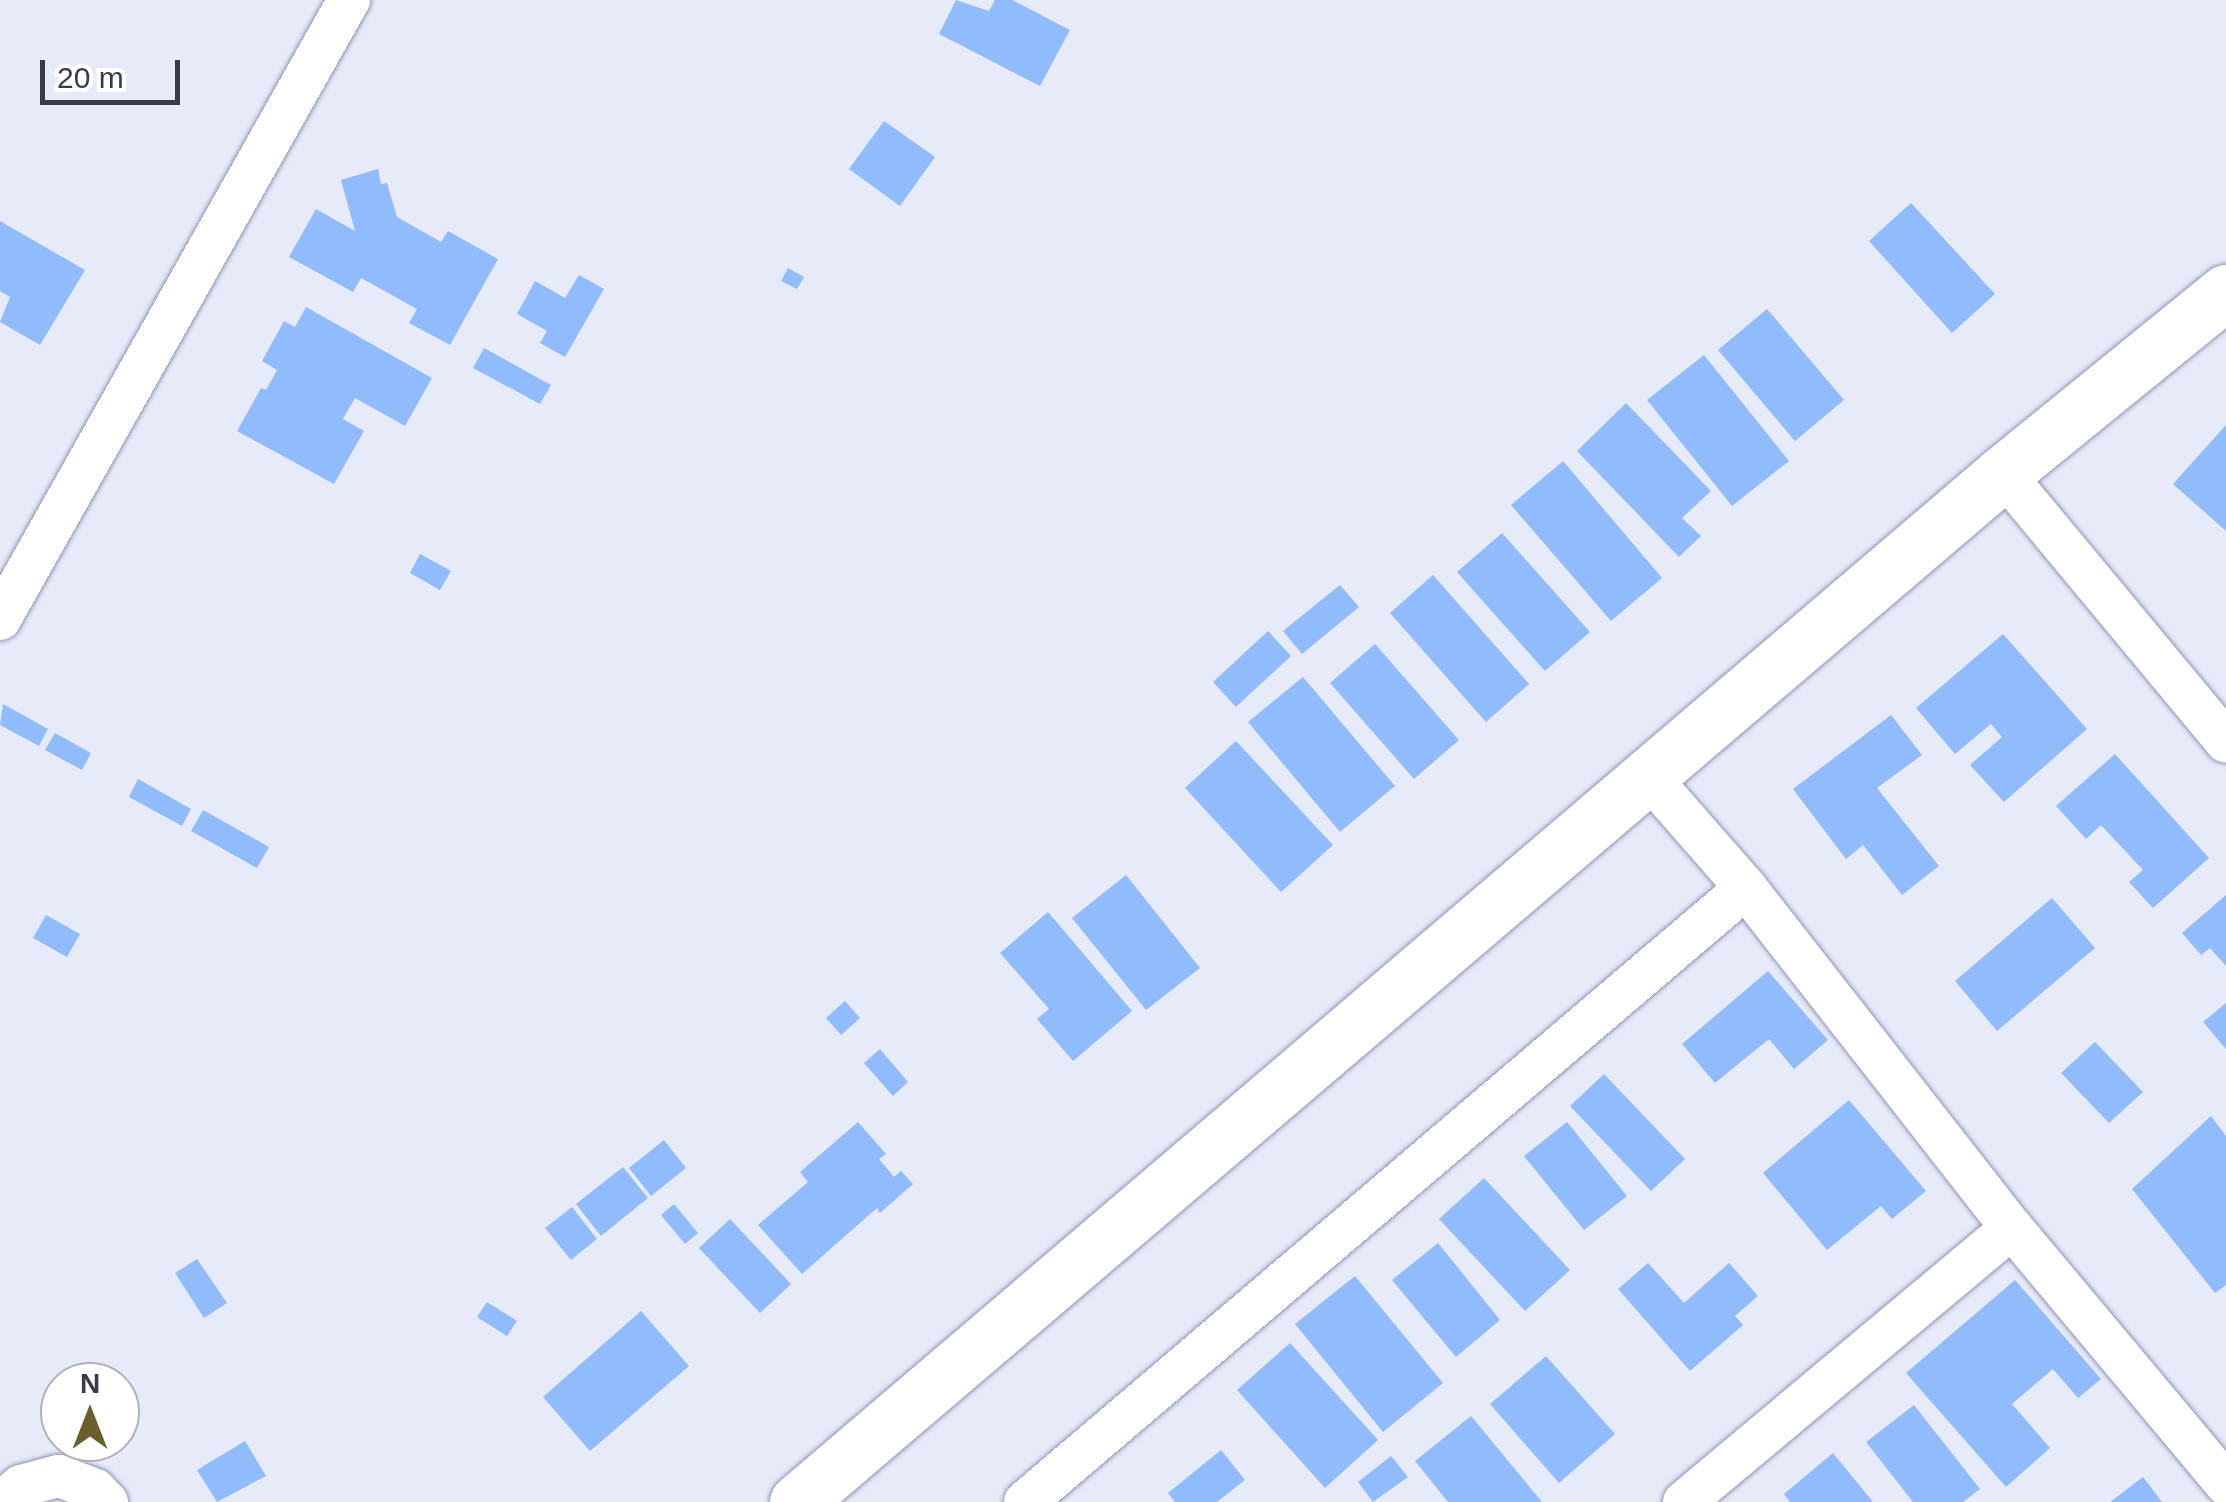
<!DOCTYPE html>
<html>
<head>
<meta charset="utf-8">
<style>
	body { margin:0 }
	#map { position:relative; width:2226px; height:1502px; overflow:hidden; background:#e7eaf9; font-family:Arial,sans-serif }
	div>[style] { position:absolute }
	.building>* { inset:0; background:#90bbfc }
	.roads { filter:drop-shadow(0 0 2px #8e94b6) drop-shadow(0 0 2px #8e94b6) }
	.street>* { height:42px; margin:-21px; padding:0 21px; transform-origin:21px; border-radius:21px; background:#fff }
	.secondary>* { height:55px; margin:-27.5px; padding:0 27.5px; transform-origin:27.5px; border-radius:27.5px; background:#fff }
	span { translate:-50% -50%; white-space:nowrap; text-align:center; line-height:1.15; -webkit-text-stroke:8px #fff; paint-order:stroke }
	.north { position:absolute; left:40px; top:1362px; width:100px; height:100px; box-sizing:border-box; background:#fff; border:2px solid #afb1b6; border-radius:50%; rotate:0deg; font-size:28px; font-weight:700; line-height:40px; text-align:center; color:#383b49 }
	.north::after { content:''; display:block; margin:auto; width:35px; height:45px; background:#6b602d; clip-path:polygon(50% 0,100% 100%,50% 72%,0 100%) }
	.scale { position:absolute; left:40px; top:60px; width:140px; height:45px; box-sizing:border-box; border:5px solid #383b49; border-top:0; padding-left:12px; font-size:30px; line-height:35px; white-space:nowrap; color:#383b49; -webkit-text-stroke:8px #fff; paint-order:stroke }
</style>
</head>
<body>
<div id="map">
	<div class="building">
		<i style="clip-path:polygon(956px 0,989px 11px,995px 0,1012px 0,1070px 30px,1040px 86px,939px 34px)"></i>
		<i style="clip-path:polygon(884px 121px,935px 157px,900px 206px,849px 169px)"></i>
		<i style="clip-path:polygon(378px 169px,381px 184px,387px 183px,397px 217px,441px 242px,448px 231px,498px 259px,450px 345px,409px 323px,417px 309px,361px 278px,353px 292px,289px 257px,316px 209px,355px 231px,341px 180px)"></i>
		<i style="clip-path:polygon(1911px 203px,1995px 294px,1952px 333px,1869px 241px)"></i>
		<i style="clip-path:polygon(0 221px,85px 270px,40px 345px,0 322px,10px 297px,0 291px)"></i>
		<i style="clip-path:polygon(788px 268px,804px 277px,797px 289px,781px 281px)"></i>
		<i style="clip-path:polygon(579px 275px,604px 289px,565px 357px,540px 343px,547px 331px,517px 314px,535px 281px,565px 298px)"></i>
		<i style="clip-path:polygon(306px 307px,432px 378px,405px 426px,355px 398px,343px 419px,364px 431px,334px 484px,237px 431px,261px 388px,266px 390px,277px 370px,262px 361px,284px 321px,295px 327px)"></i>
		<i style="clip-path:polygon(1767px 309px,1844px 400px,1795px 441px,1718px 350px)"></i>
		<i style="clip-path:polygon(484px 348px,551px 385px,540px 404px,473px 368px)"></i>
		<i style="clip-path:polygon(1704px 355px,1789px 461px,1732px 506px,1647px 400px)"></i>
		<i style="clip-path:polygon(1626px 403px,1711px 491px,1682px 518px,1701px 536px,1679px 557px,1577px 451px)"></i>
		<i style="clip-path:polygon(2226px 425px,2226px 531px,2173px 484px)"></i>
		<i style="clip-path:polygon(1563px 461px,1662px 578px,1611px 621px,1511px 505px)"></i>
		<i style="clip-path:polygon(1502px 533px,1590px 632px,1545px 671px,1457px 572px)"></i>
		<i style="clip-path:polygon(420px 554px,451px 571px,440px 590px,410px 573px)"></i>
		<i style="clip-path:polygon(1433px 575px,1529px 684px,1486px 722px,1390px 613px)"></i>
		<i style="clip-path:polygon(1340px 585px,1359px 607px,1302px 654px,1283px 631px)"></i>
		<i style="clip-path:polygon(1268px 631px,1291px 656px,1236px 707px,1213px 682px)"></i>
		<i style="clip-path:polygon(2003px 634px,2087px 729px,2004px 802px,1970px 765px,2002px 737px,1991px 724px,1955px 754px,1916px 708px)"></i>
		<i style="clip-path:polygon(1375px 644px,1459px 740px,1414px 779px,1330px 683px)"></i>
		<i style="clip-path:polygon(1303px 677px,1395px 786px,1340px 832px,1248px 722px)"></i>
		<i style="clip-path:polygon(3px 704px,48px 729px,39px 746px,0 725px)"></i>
		<i style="clip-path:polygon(1891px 715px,1922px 755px,1877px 788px,1939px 866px,1902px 895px,1863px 845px,1846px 859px,1793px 789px)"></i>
		<i style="clip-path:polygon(55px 733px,91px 753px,82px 770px,45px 750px)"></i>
		<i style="clip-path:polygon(1236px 741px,1333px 845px,1281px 892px,1185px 788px)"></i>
		<i style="clip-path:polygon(2115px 754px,2209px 858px,2153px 908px,2129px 882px,2143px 870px,2101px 825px,2086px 839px,2056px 806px)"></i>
		<i style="clip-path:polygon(138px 779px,191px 809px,182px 826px,129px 797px)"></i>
		<i style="clip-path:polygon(203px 810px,269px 847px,257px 868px,191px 831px)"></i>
		<i style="clip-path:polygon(1126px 875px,1200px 968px,1146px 1010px,1072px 918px)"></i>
		<i style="clip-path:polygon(2226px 895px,2226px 966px,2210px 948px,2201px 955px,2182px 933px)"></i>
		<i style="clip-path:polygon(2052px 898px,2095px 948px,1997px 1031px,1955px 981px)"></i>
		<i style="clip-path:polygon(1048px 912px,1132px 1011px,1073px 1061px,1037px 1019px,1049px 1009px,1000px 953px)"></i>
		<i style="clip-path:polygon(46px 915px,80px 934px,67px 957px,33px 938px)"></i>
		<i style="clip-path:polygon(1768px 971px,1828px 1040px,1794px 1069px,1769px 1039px,1715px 1083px,1682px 1044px)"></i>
		<i style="clip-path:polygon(845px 1001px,860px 1018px,841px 1035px,826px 1018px)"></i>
		<i style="clip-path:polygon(2226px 1003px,2226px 1049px,2203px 1022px)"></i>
		<i style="clip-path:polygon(2095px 1042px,2143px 1092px,2109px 1123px,2061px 1073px)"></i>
		<i style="clip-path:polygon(880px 1049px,908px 1082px,893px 1096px,864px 1063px)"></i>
		<i style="clip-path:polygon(1604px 1074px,1685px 1159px,1651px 1191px,1570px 1106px)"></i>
		<i style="clip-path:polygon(1849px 1100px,1926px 1191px,1892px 1219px,1881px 1206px,1827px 1250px,1763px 1173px)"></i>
		<i style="clip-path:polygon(2211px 1116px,2226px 1136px,2226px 1285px,2215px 1293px,2132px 1189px)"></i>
		<i style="clip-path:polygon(858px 1122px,886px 1154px,879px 1159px,894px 1177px,901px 1171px,913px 1184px,880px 1213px,877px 1208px,802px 1274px,758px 1225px,808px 1182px,800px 1172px)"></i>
		<i style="clip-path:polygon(1567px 1122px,1627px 1196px,1584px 1230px,1524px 1156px)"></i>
		<i style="clip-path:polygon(664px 1140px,686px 1168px,651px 1196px,629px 1168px)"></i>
		<i style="clip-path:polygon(623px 1167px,648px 1198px,601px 1236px,576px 1204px)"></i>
		<i style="clip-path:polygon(1484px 1178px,1570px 1270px,1525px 1311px,1439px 1219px)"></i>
		<i style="clip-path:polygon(674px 1204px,698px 1233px,685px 1244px,661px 1215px)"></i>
		<i style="clip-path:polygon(572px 1207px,597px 1239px,571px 1260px,545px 1228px)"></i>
		<i style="clip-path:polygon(730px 1219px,791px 1284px,760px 1313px,699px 1248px)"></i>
		<i style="clip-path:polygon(1438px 1243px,1500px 1320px,1456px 1357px,1392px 1280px)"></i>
		<i style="clip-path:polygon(197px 1259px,227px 1303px,204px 1318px,175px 1273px)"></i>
		<i style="clip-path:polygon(1648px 1263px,1684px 1303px,1729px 1263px,1758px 1296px,1735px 1316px,1743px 1325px,1690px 1371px,1618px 1289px)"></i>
		<i style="clip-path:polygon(1355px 1276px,1443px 1383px,1383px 1432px,1295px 1324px)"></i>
		<i style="clip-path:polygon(2015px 1280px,2101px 1379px,2078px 1398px,2053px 1369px,2012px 1404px,2050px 1448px,2006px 1487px,1906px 1373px)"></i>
		<i style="clip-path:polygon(487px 1302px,517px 1321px,507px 1336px,477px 1317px)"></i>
		<i style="clip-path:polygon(641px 1311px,689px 1366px,590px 1451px,543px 1397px)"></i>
		<i style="clip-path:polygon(1290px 1343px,1378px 1440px,1325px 1488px,1237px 1390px)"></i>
		<i style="clip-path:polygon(1546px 1356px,1615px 1434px,1559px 1483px,1490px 1404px)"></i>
		<i style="clip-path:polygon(1914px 1405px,1980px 1489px,1963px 1502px,1913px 1502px,1866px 1442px)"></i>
		<i style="clip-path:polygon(1471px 1416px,1542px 1502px,1448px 1502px,1415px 1461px)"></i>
		<i style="clip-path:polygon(245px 1441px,266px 1476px,217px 1502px,197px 1470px)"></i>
		<i style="clip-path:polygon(1221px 1450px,1245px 1480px,1217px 1502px,1175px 1502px,1168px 1493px)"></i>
		<i style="clip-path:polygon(1833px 1453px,1873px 1502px,1790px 1502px,1784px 1494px)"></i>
		<i style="clip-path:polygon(1391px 1456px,1408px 1477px,1373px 1502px,1358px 1482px)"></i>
		<i style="clip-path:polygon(2143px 1477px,2162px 1502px,2110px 1502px)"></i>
	</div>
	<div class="roads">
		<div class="street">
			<i style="left:2003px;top:473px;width:349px;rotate:50.3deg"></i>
			<i style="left:0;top:619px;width:711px;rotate:-60.59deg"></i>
			<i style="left:1648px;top:776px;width:149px;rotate:48.8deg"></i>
			<i style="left:1746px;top:888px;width:432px;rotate:52deg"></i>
			<i style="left:2012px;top:1228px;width:334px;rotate:50.1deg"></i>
			<i style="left:2px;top:1502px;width:25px;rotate:-40deg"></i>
			<i style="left:21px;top:1486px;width:39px;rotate:-15deg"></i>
			<i style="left:59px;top:1476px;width:39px;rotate:21deg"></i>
			<i style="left:95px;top:1490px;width:17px;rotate:45deg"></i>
			<i style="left:1025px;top:1502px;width:947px;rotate:-40.42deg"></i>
			<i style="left:1684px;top:1502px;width:427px;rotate:-39.9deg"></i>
		</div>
		<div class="secondary">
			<i style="left:797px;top:1502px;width:1585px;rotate:-40.47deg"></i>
			<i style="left:2003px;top:473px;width:287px;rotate:-39.1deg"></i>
		</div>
	</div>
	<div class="north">N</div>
	<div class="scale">20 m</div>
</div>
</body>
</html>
